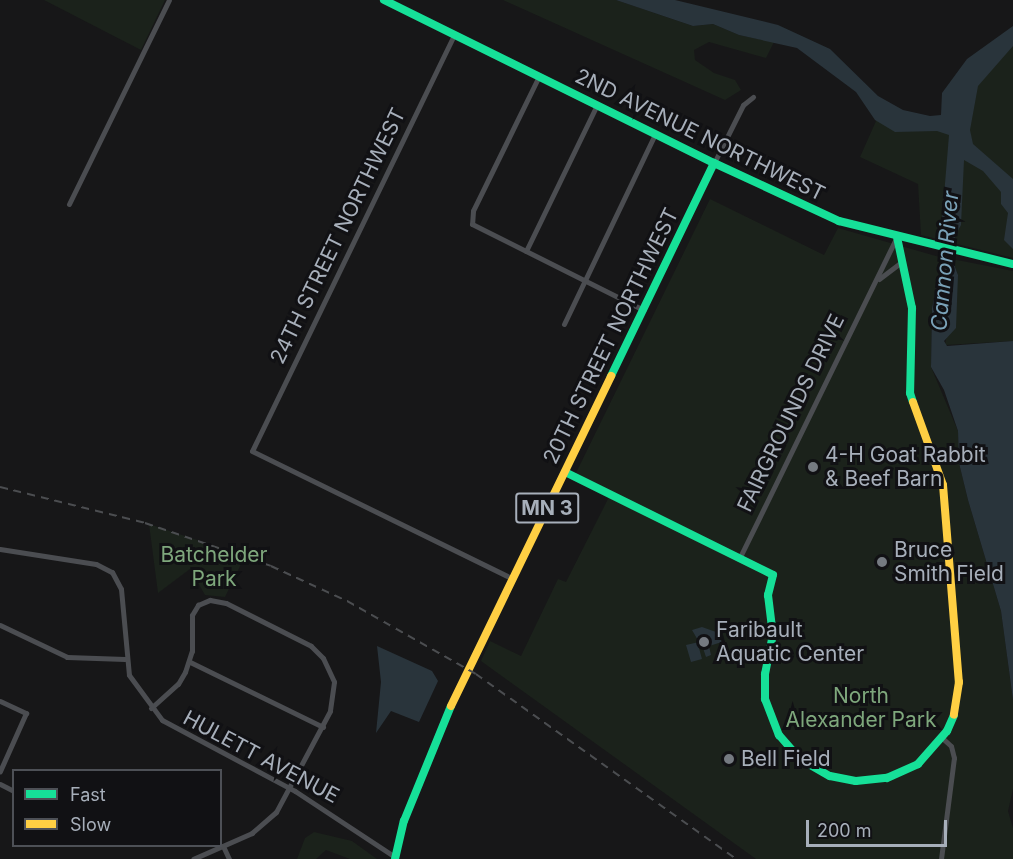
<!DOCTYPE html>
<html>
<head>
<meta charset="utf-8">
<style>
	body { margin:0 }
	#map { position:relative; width:1013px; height:859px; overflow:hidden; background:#171718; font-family:Inter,sans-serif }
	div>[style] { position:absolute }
	.green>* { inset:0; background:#1b221b }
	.water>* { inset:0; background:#29343b }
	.street>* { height:5px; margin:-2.5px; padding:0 2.5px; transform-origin:2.5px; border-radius:2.5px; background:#4b4d51 }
	.fast>* { height:8px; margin:-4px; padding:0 4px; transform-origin:4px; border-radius:4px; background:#16e098 }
	.slow>* { height:8px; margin:-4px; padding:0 4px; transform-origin:4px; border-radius:4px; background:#ffcf43 }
	.rail>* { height:1.5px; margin-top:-0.75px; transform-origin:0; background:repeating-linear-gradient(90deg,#4b4d50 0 8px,transparent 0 14px) }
	.dots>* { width:16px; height:16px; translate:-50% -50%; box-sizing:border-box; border:3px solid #111114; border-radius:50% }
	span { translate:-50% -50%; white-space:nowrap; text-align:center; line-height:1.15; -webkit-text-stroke:6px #111114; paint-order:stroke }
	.shield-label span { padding:2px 4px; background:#111114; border:2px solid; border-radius:4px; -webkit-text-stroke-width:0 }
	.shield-label { font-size:20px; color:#a7afba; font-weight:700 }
	.street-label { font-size:21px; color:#a7afba }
	.poi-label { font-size:21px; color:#a7afba }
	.left { translate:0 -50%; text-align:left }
	.park-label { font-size:21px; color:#7ea77c }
	.water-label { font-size:22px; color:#7aa2b8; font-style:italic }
	.legend { position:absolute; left:12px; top:769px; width:210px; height:78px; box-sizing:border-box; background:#111114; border:2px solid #4d5056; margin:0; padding:8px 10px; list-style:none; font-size:18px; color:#a7afba }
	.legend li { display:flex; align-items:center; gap:12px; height:30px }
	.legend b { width:30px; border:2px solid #4d5056 }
	.scale { position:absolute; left:806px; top:820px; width:141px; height:27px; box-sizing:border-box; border:3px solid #a7afba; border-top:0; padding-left:8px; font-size:18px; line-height:21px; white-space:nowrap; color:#a7afba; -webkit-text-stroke:4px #111114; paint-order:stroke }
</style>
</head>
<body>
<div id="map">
	<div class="green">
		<i style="clip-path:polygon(44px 0,165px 0,141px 50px)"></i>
		<i style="clip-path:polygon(503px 0,616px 0,693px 26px,713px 24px,739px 35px,774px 42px,766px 58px,709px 42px,694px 50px,695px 60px,714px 73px,735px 80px,741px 90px,725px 100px)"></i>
		<i style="clip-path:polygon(1013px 32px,1013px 258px,921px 235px,918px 184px,860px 157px,880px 112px,952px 122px)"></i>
		<i style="clip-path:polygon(710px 199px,824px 255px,838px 228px,943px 258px,932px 308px,931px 367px,958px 431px,959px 463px,968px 500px,1001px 611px,1013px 700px,1013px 789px,1008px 811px,1013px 828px,1013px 859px,756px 859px,481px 661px,490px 641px,521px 656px,558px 579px,566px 582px,609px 497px,573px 479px)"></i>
		<i style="clip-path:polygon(952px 259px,1013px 271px,1013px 341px,945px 345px,958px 275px)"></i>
		<i style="clip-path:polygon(149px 524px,245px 556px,225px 597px,205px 595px,190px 569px,158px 593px)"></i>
		<i style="clip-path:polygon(314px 832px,352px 841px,377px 859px,350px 859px,326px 850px,316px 859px,297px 859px,305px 838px)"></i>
	</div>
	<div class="water">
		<i style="clip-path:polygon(616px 0,675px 0,778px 25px,830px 49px,878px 96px,903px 110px,930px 116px,941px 115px,942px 93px,967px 59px,1013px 26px,1013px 46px,978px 86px,970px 130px,973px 144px,1013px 179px,1013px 249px,1004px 240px,1008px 213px,1001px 204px,1001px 192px,983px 171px,964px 160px,961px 225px,955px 236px,952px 259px,958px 275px,956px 328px,944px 341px,947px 346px,1013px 341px,1013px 700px,1001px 611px,968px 500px,959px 463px,958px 431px,944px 390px,931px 367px,932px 308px,947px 236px,942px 220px,949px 135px,937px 131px,895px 132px,875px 120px,856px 92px,797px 48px,739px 35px,713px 24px,693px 26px)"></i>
		<i style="clip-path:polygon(702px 627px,716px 632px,722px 642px,709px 646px,711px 655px,706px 657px,703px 648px,699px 648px,702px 659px,691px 662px,686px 645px,699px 642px,692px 630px)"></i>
		<i style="clip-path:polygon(377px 646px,432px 671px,438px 681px,419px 722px,391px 711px,376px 733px,381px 682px)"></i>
	</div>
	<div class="street">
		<i style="left:454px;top:35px;width:462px;rotate:115.9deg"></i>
		<i style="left:252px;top:451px;width:291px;rotate:26.1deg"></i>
		<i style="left:539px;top:76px;width:150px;rotate:116.1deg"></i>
		<i style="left:473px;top:211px;width:13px;rotate:94deg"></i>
		<i style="left:472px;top:224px;width:192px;rotate:26.6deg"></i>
		<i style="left:714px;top:163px;width:65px;rotate:-63.4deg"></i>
		<i style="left:743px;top:105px;width:13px;rotate:-39deg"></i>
		<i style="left:69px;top:204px;width:227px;rotate:-63.9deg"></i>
		<i style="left:526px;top:251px;width:162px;rotate:-64.1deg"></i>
		<i style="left:879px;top:279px;width:26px;rotate:-37deg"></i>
		<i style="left:564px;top:324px;width:211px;rotate:-64.4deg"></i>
		<i style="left:0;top:549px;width:97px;rotate:8.9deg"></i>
		<i style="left:96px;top:564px;width:18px;rotate:27deg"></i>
		<i style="left:112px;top:572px;width:19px;rotate:62deg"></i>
		<i style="left:121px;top:589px;width:86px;rotate:84.7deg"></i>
		<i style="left:129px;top:675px;width:56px;rotate:53.7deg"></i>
		<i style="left:162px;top:720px;width:151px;rotate:28.1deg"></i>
		<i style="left:295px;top:791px;width:120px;rotate:33.4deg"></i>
		<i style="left:739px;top:559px;width:357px;rotate:-63.9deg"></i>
		<i style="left:0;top:625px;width:74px;rotate:25.5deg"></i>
		<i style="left:67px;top:657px;width:58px;rotate:2deg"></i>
		<i style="left:190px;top:662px;width:148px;rotate:26deg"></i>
		<i style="left:0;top:701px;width:29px;rotate:25deg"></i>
		<i style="left:26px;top:713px;width:64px;rotate:114.1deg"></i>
		<i style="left:151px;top:708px;width:36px;rotate:-42deg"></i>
		<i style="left:178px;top:684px;width:14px;rotate:-60deg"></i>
		<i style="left:185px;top:672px;width:22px;rotate:-72deg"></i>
		<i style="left:192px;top:651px;width:36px;rotate:-90deg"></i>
		<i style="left:192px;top:615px;width:12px;rotate:-59deg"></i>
		<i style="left:198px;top:605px;width:13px;rotate:-23deg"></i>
		<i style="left:210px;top:600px;width:16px;rotate:11deg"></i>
		<i style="left:226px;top:603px;width:95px;rotate:26.8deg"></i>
		<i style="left:311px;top:646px;width:17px;rotate:45deg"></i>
		<i style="left:323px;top:658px;width:26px;rotate:65deg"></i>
		<i style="left:334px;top:682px;width:29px;rotate:98deg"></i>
		<i style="left:330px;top:711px;width:115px;rotate:118.1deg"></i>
		<i style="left:276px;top:812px;width:32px;rotate:139deg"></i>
		<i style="left:252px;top:833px;width:64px;rotate:156.2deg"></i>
		<i style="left:0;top:784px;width:16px;rotate:27deg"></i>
		<i style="left:223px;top:846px;width:14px;rotate:65deg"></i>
		<i style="left:941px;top:859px;width:102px;rotate:-82.7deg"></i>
		<i style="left:954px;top:758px;width:12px;rotate:-104deg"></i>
		<i style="left:951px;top:746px;width:12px;rotate:-138deg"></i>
	</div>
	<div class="fast">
		<i style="left:384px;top:0;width:368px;rotate:26.3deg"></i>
		<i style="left:714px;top:163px;width:237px;rotate:115.8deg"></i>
		<i style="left:714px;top:163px;width:138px;rotate:24.9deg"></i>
		<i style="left:839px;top:221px;width:179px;rotate:13.9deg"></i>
		<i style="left:897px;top:237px;width:73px;rotate:78.1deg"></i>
		<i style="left:912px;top:308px;width:85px;rotate:91.3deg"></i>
		<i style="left:910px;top:393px;width:9px;rotate:72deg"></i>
		<i style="left:565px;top:472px;width:232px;rotate:26.3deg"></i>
		<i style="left:773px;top:575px;width:21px;rotate:104deg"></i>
		<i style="left:768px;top:595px;width:39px;rotate:83deg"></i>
		<i style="left:773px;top:634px;width:41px;rotate:101.3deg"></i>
		<i style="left:765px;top:674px;width:25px;rotate:90deg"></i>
		<i style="left:765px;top:699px;width:39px;rotate:69deg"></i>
		<i style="left:779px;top:735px;width:32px;rotate:49deg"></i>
		<i style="left:800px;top:759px;width:34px;rotate:30deg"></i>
		<i style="left:830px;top:776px;width:26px;rotate:11deg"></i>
		<i style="left:856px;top:781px;width:31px;rotate:-6deg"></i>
		<i style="left:887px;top:778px;width:34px;rotate:-24deg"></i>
		<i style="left:918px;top:764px;width:44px;rotate:-48.7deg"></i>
		<i style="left:947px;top:731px;width:17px;rotate:-66deg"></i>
		<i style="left:395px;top:859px;width:39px;rotate:-77deg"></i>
		<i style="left:404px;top:821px;width:124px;rotate:-67.8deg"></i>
	</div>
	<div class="slow">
		<i style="left:913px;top:402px;width:88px;rotate:70.1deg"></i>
		<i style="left:943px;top:485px;width:198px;rotate:85.4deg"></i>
		<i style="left:959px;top:682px;width:33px;rotate:99deg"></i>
		<i style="left:451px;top:706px;width:367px;rotate:-64.1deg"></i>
	</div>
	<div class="rail">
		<i style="left:0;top:487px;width:149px;rotate:13.9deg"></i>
		<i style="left:145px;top:523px;width:133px;rotate:18.8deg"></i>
		<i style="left:271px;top:566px;width:84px;rotate:24.7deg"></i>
		<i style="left:347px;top:601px;width:148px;rotate:29.5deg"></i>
		<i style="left:476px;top:674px;width:319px;rotate:35.4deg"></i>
	</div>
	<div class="dots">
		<i style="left:813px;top:467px;background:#757a81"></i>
		<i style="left:882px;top:562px;background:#757a81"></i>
		<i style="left:704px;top:642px;background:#757a81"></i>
		<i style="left:729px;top:759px;background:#757a81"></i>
	</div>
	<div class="shield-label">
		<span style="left:547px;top:508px">MN 3</span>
	</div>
	<div class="street-label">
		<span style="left:700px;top:135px;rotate:26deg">2ND AVENUE NORTHWEST</span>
		<span style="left:338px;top:236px;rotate:-64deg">24TH STREET NORTHWEST</span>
		<span style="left:611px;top:336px;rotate:-64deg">20TH STREET NORTHWEST</span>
		<span style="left:791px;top:413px;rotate:-64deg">FAIRGROUNDS DRIVE</span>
		<span style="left:261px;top:757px;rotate:28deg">HULETT AVENUE</span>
	</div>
	<div class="poi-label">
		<span class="left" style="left:825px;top:467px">4-H Goat Rabbit<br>&amp; Beef Barn</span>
		<span class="left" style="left:894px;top:562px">Bruce<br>Smith Field</span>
		<span class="left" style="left:716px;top:642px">Faribault<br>Aquatic Center</span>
		<span class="left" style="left:741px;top:759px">Bell Field</span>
	</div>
	<div class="park-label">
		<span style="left:214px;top:567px">Batchelder<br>Park</span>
		<span style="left:861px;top:708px">North<br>Alexander Park</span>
	</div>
	<div class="water-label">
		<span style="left:945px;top:261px;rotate:-85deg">Cannon River</span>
	</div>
	<ul class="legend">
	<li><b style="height:8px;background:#16e098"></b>Fast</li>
	<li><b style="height:8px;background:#ffcf43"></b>Slow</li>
	</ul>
	<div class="scale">200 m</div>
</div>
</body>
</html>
